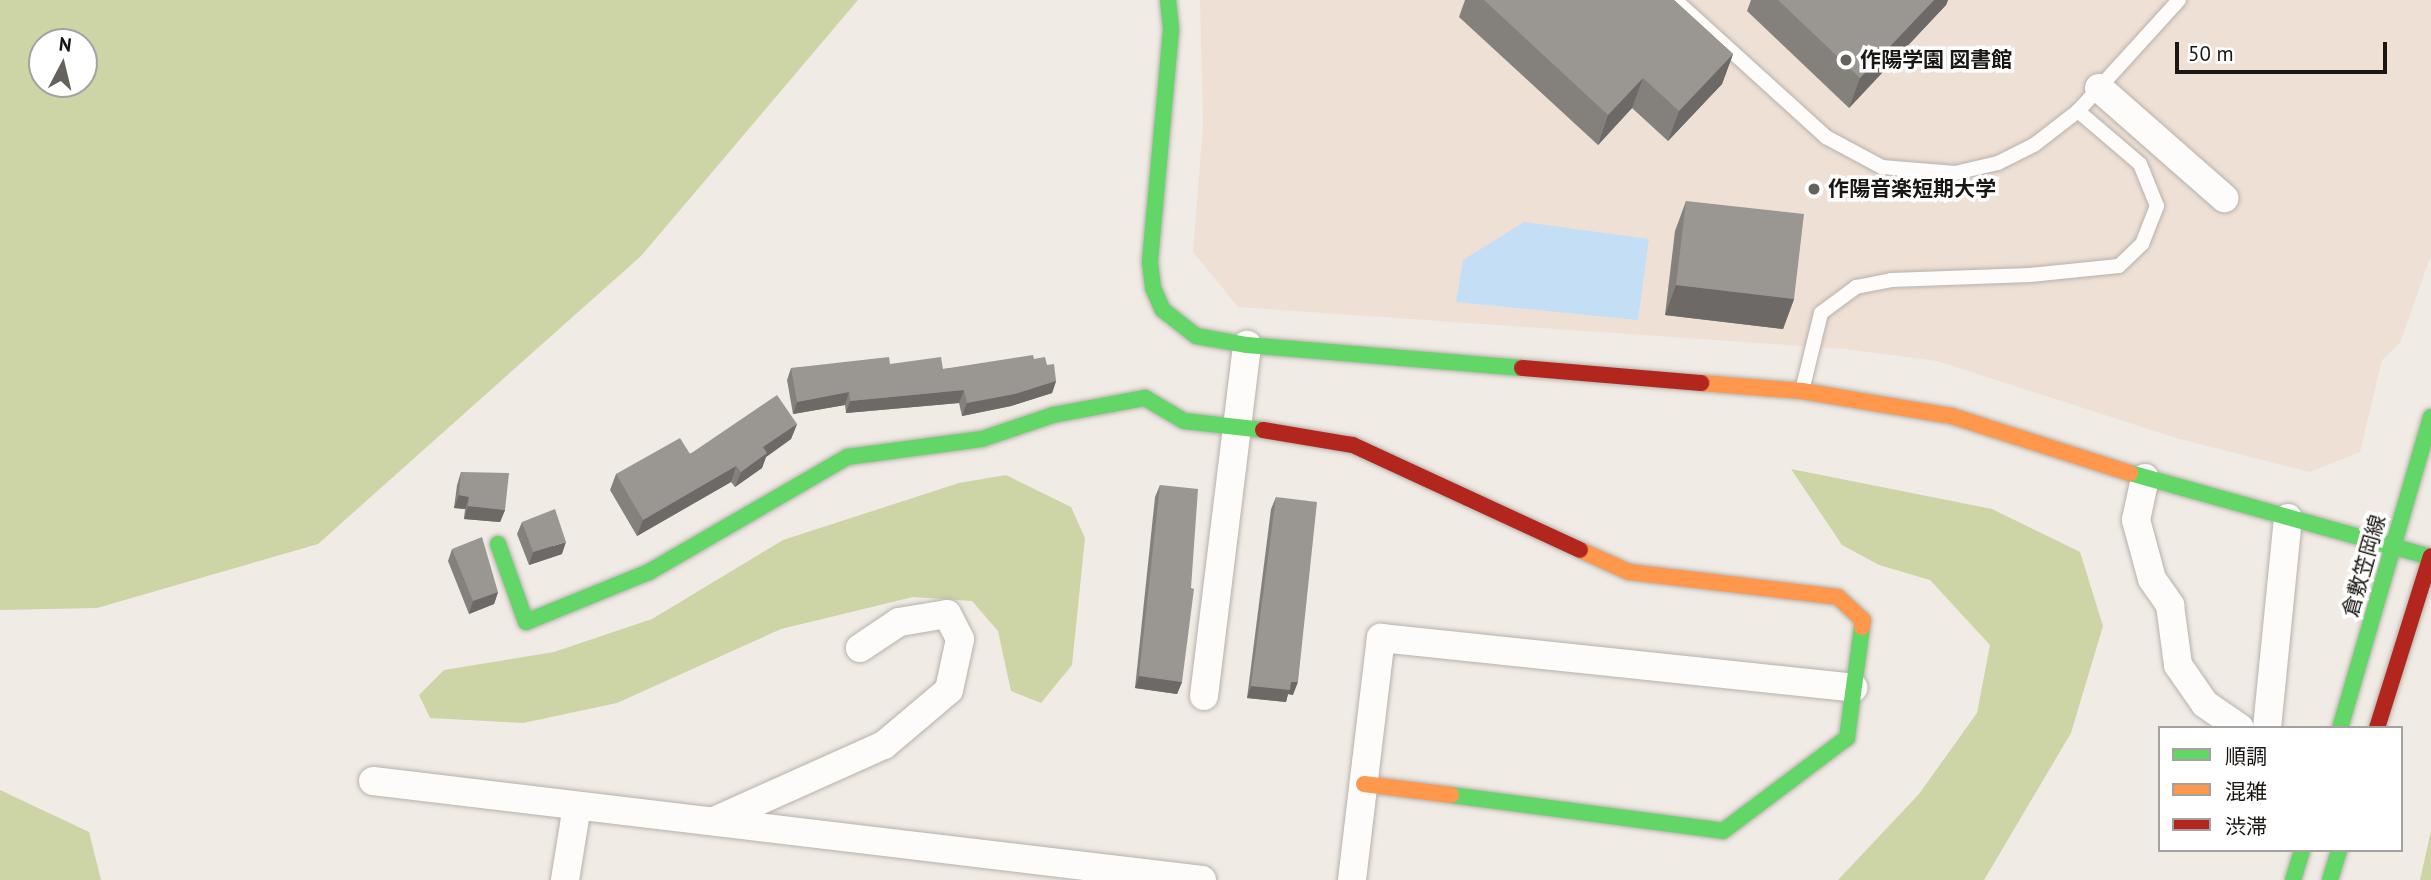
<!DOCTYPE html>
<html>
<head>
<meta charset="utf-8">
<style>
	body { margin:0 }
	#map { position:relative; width:2431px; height:880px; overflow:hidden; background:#f1ebe5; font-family:"PT Sans","Noto Sans JP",sans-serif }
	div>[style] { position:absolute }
	.education>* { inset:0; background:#efe0d5 }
	.forest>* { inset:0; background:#cdd4a6 }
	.water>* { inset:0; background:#c4def5 }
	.roads { filter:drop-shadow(0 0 2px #b6b1ac) drop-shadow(0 0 2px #b6b1ac) }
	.lane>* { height:14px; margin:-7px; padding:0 7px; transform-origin:7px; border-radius:7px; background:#fdfcfb }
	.street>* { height:28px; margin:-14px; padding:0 14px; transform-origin:14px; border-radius:14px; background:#fdfcfb }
	.fast>* { height:16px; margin:-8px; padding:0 8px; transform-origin:8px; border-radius:8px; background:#63d668 }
	.slow>* { height:16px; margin:-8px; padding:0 8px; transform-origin:8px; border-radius:8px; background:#ff974d }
	.jam>* { height:16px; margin:-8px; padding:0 8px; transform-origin:8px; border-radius:8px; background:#b3261e }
	.wall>* { inset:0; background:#84817d }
	.shaded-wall>* { inset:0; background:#6c6966 }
	.building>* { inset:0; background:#9a9691 }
	.dots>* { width:19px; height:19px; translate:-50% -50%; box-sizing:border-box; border:4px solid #fff; border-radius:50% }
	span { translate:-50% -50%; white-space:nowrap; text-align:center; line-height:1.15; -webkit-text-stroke:7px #fff; paint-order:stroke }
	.poi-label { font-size:21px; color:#1a1613; font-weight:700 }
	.left { translate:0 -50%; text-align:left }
	.street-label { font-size:21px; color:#1a1613 }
	.legend { position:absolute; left:2158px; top:726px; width:245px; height:126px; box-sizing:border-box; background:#fff; border:2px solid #a3a2a1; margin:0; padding:9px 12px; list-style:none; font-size:21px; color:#1a1613 }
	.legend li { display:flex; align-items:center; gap:14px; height:35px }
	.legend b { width:35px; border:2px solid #a3a2a1 }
	.north { position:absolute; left:28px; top:28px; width:70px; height:70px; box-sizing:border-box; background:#fff; border:2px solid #a3a2a1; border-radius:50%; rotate:7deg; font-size:19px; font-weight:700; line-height:28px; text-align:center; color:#1a1613 }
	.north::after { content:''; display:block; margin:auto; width:24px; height:32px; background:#65615c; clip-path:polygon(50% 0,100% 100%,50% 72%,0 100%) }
	.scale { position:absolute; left:2175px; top:42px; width:212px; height:32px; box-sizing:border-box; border:4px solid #1a1613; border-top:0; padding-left:9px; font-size:21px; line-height:24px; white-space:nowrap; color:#1a1613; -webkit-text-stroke:5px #fff; paint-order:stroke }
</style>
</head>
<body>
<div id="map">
	<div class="education">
		<i style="clip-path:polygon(1200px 0,2431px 0,2431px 255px,2400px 343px,2382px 360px,2360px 452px,2310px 472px,2176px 438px,1937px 361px,1846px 349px,1238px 307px,1193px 252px,1203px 126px)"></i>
	</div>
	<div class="forest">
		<i style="clip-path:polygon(evenodd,0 0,858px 0,641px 256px,318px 544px,97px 608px,0 610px,0 0,84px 42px,84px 84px,42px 84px,42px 42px,84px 42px)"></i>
		<i style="clip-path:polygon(1791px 469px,1992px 509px,2080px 552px,2103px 626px,2071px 733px,1984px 880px,1838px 880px,1919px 794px,1977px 713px,1990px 645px,1930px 580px,1879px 565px,1842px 545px)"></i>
		<i style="clip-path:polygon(1006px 475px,1071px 507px,1085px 538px,1072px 665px,1041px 703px,1011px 691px,998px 631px,972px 601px,913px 597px,781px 629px,617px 703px,523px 723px,430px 718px,419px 695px,444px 670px,554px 652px,652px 619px,783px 540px,959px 483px)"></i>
		<i style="clip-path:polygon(0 790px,89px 832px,101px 880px,0 880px)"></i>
		<i style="clip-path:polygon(2431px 831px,2431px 880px,2420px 880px)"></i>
	</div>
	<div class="water">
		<i style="clip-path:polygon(1524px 222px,1649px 239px,1638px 320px,1456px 302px,1463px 260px)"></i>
	</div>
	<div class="roads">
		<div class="lane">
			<i style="left:1675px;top:0;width:204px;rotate:42.2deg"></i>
			<i style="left:1826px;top:137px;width:64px;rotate:28.2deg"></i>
			<i style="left:1882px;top:167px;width:73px;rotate:4.7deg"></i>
			<i style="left:1955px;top:173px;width:44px;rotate:-13.1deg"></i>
			<i style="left:1998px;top:163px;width:40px;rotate:-26.6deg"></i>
			<i style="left:2034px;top:145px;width:56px;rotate:-37.7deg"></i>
			<i style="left:2078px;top:111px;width:150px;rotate:-47.7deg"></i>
			<i style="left:1802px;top:391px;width:80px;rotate:-76.3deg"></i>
			<i style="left:1821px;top:313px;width:44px;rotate:-36.6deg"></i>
			<i style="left:1856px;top:287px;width:36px;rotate:-11deg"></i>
			<i style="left:1891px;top:280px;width:139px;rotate:-2.1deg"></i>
			<i style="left:2030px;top:275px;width:89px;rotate:-5.8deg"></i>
			<i style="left:2119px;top:266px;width:32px;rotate:-44deg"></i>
			<i style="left:2142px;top:244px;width:41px;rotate:-68.5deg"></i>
			<i style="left:2157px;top:206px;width:45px;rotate:-112deg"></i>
			<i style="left:2140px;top:164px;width:82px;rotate:-139.5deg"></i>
		</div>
		<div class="street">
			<i style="left:2099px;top:88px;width:167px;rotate:41.3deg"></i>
			<i style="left:2145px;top:478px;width:43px;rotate:102.1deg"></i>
			<i style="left:2136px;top:520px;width:61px;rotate:74.8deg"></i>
			<i style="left:2152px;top:579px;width:32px;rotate:55deg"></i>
			<i style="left:2170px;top:605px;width:61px;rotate:82.4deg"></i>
			<i style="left:2178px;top:665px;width:47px;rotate:55.3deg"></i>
			<i style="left:2205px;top:704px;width:42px;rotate:34.4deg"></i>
			<i style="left:1204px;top:696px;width:354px;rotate:-83deg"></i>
			<i style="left:2267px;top:728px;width:211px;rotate:-84.3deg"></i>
			<i style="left:373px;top:781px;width:835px;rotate:6.81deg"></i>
			<i style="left:714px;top:821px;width:186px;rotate:-24.1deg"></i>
			<i style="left:884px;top:745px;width:85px;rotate:-40.2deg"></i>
			<i style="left:949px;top:690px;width:52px;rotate:-77.8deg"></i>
			<i style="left:960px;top:639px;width:28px;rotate:-117deg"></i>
			<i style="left:947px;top:614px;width:49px;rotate:170.5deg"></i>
			<i style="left:899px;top:622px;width:47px;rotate:146.3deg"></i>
			<i style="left:565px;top:880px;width:75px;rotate:-80.8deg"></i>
			<i style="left:1352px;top:880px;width:244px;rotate:-83.2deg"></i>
			<i style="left:1381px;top:638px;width:475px;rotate:6deg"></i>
		</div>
		<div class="fast">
			<i style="left:1168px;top:0;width:30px;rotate:84deg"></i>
			<i style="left:1171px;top:30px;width:234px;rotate:95.2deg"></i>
			<i style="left:1150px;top:263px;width:25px;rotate:83deg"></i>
			<i style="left:1153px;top:288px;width:24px;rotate:66deg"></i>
			<i style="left:1163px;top:310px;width:42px;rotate:38.2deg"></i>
			<i style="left:1196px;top:336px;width:52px;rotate:10deg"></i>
			<i style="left:1247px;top:345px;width:276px;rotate:4.8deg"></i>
			<i style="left:2130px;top:473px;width:313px;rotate:15.6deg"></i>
			<i style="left:498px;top:544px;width:83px;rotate:70.3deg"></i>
			<i style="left:526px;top:622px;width:133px;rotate:-22.1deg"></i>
			<i style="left:649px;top:572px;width:229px;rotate:-30.1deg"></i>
			<i style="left:847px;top:457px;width:136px;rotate:-7.6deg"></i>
			<i style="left:982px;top:439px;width:75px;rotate:-18.7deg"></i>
			<i style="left:1053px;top:415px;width:94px;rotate:-10.5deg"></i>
			<i style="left:1145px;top:398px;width:45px;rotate:30.5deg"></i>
			<i style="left:1184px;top:421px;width:80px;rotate:6.5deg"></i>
			<i style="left:2340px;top:728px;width:324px;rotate:-73.7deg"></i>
			<i style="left:1451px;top:795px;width:274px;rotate:7.5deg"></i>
			<i style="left:1723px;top:831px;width:155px;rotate:-36.9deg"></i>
			<i style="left:1847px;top:738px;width:112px;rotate:-82.3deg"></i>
			<i style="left:2293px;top:880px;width:31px;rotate:-73deg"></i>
			<i style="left:2330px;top:880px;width:31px;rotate:-73deg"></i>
		</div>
		<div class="slow">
			<i style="left:1701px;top:383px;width:101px;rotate:4.5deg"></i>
			<i style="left:1802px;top:391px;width:152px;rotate:9.5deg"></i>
			<i style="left:1952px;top:416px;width:187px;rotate:17.8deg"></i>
			<i style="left:1580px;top:550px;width:54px;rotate:24.2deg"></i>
			<i style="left:1629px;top:572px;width:210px;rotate:6.8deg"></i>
			<i style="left:1838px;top:597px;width:34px;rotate:43deg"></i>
			<i style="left:1863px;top:620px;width:7px;rotate:98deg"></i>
			<i style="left:1364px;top:784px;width:88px;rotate:7.2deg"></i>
		</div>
		<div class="jam">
			<i style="left:1522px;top:368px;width:180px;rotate:4.8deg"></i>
			<i style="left:1263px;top:430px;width:91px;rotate:9.5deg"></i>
			<i style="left:1353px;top:445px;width:250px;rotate:24.8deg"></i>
			<i style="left:2377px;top:728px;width:180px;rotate:-72.6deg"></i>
		</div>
	</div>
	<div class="wall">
		<i style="clip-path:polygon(1465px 0,1674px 0,1733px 54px,1722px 84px,1668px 141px,1632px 108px,1598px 145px,1459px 17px)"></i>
		<i style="clip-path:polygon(1751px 0,1948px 0,1946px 5px,1849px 108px,1747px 11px)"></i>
		<i style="clip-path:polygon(1686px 201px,1794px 299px,1783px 329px,1665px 315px,1675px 231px)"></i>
		<i style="clip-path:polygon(1034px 359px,1047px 365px,1056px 381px,1052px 393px,1011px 406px,962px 416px,959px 403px,846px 413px,845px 405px,793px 414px,787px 380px,791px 368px,890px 364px,943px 369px)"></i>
		<i style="clip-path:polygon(797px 424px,791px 439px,766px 457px,762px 468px,735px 487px,731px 482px,637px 536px,610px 490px,616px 474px)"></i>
		<i style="clip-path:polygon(461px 472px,505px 510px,500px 522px,464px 519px,465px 509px,454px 508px,457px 485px)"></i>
		<i style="clip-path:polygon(1160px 485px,1182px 682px,1177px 694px,1135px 688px,1155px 497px)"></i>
		<i style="clip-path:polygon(1276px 497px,1293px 695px,1288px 694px,1286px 702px,1247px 698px,1271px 509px)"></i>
		<i style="clip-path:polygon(522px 522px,562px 554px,529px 565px,517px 534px)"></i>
		<i style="clip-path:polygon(452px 549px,498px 592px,494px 604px,469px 614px,448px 561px)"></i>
	</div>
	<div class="shaded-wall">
		<i style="clip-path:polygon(1934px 0,1948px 0,1946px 5px,1849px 108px,1860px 78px)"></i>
		<i style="clip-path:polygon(1733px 54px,1722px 84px,1668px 141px,1679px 111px)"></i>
		<i style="clip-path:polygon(1643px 78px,1632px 108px,1598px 145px,1608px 115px)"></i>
		<i style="clip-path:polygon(1676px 285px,1794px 299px,1783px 329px,1665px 315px)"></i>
		<i style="clip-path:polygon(1056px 381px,1052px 393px,1011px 406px,962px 416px,967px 403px)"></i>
		<i style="clip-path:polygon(964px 390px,959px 403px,846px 413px,850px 401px)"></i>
		<i style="clip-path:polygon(849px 392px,845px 405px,793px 414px,797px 402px)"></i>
		<i style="clip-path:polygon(797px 424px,791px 439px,766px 457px,762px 468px,735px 487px,741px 472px,763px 447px)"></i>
		<i style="clip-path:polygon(736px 466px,731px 482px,637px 536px,643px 520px)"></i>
		<i style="clip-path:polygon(459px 495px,469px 497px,465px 509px,454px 508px)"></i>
		<i style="clip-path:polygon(468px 506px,505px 510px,500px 522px,464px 519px)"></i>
		<i style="clip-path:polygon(566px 542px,562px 554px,529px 565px,533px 552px)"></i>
		<i style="clip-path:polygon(498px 592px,494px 604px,469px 614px,473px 601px)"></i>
		<i style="clip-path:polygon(1139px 676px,1182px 682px,1177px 694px,1135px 688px)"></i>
		<i style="clip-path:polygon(1291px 682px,1298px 682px,1293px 695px,1288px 694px,1286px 702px,1247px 698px,1251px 686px)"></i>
	</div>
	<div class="building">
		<i style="clip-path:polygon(1484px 0,1674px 0,1733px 54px,1679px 111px,1643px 78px,1608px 115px)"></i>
		<i style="clip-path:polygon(1778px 0,1934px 0,1860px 78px)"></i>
		<i style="clip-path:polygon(1686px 201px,1804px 214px,1794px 299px,1676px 285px)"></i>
		<i style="clip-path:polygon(1033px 355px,1034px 359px,1045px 357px,1047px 365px,1054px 364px,1056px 381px,1015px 394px,967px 403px,964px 390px,850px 401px,849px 392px,797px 402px,791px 368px,889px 357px,890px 364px,941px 357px,943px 369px)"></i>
		<i style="clip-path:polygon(777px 395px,797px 424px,763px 447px,767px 453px,741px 472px,736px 466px,643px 520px,616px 474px,680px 438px,690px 454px)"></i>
		<i style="clip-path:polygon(461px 472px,509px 473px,505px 510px,468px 506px,469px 497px,459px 495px)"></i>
		<i style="clip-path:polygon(1160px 485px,1198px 489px,1191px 588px,1194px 589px,1182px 682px,1139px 676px)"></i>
		<i style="clip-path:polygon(1276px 497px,1317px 502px,1298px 682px,1291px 682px,1290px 690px,1251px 686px)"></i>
		<i style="clip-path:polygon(555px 509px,566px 542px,533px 552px,522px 522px)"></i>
		<i style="clip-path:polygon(482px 537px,498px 592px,473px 601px,452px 549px)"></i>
	</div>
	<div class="dots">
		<i style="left:1846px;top:60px;background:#65615c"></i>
		<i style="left:1814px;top:189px;background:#65615c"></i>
	</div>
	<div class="poi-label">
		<span class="left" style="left:1860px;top:60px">作陽学園 図書館</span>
		<span class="left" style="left:1828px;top:189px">作陽音楽短期大学</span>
	</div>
	<div class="street-label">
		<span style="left:2364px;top:566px;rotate:-74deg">倉敷笠岡線</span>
	</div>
	<ul class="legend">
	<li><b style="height:9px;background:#63d668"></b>順調</li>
	<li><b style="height:9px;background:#ff974d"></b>混雑</li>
	<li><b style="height:9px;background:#b3261e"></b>渋滞</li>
	</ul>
	<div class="north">N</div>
	<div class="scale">50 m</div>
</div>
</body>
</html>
